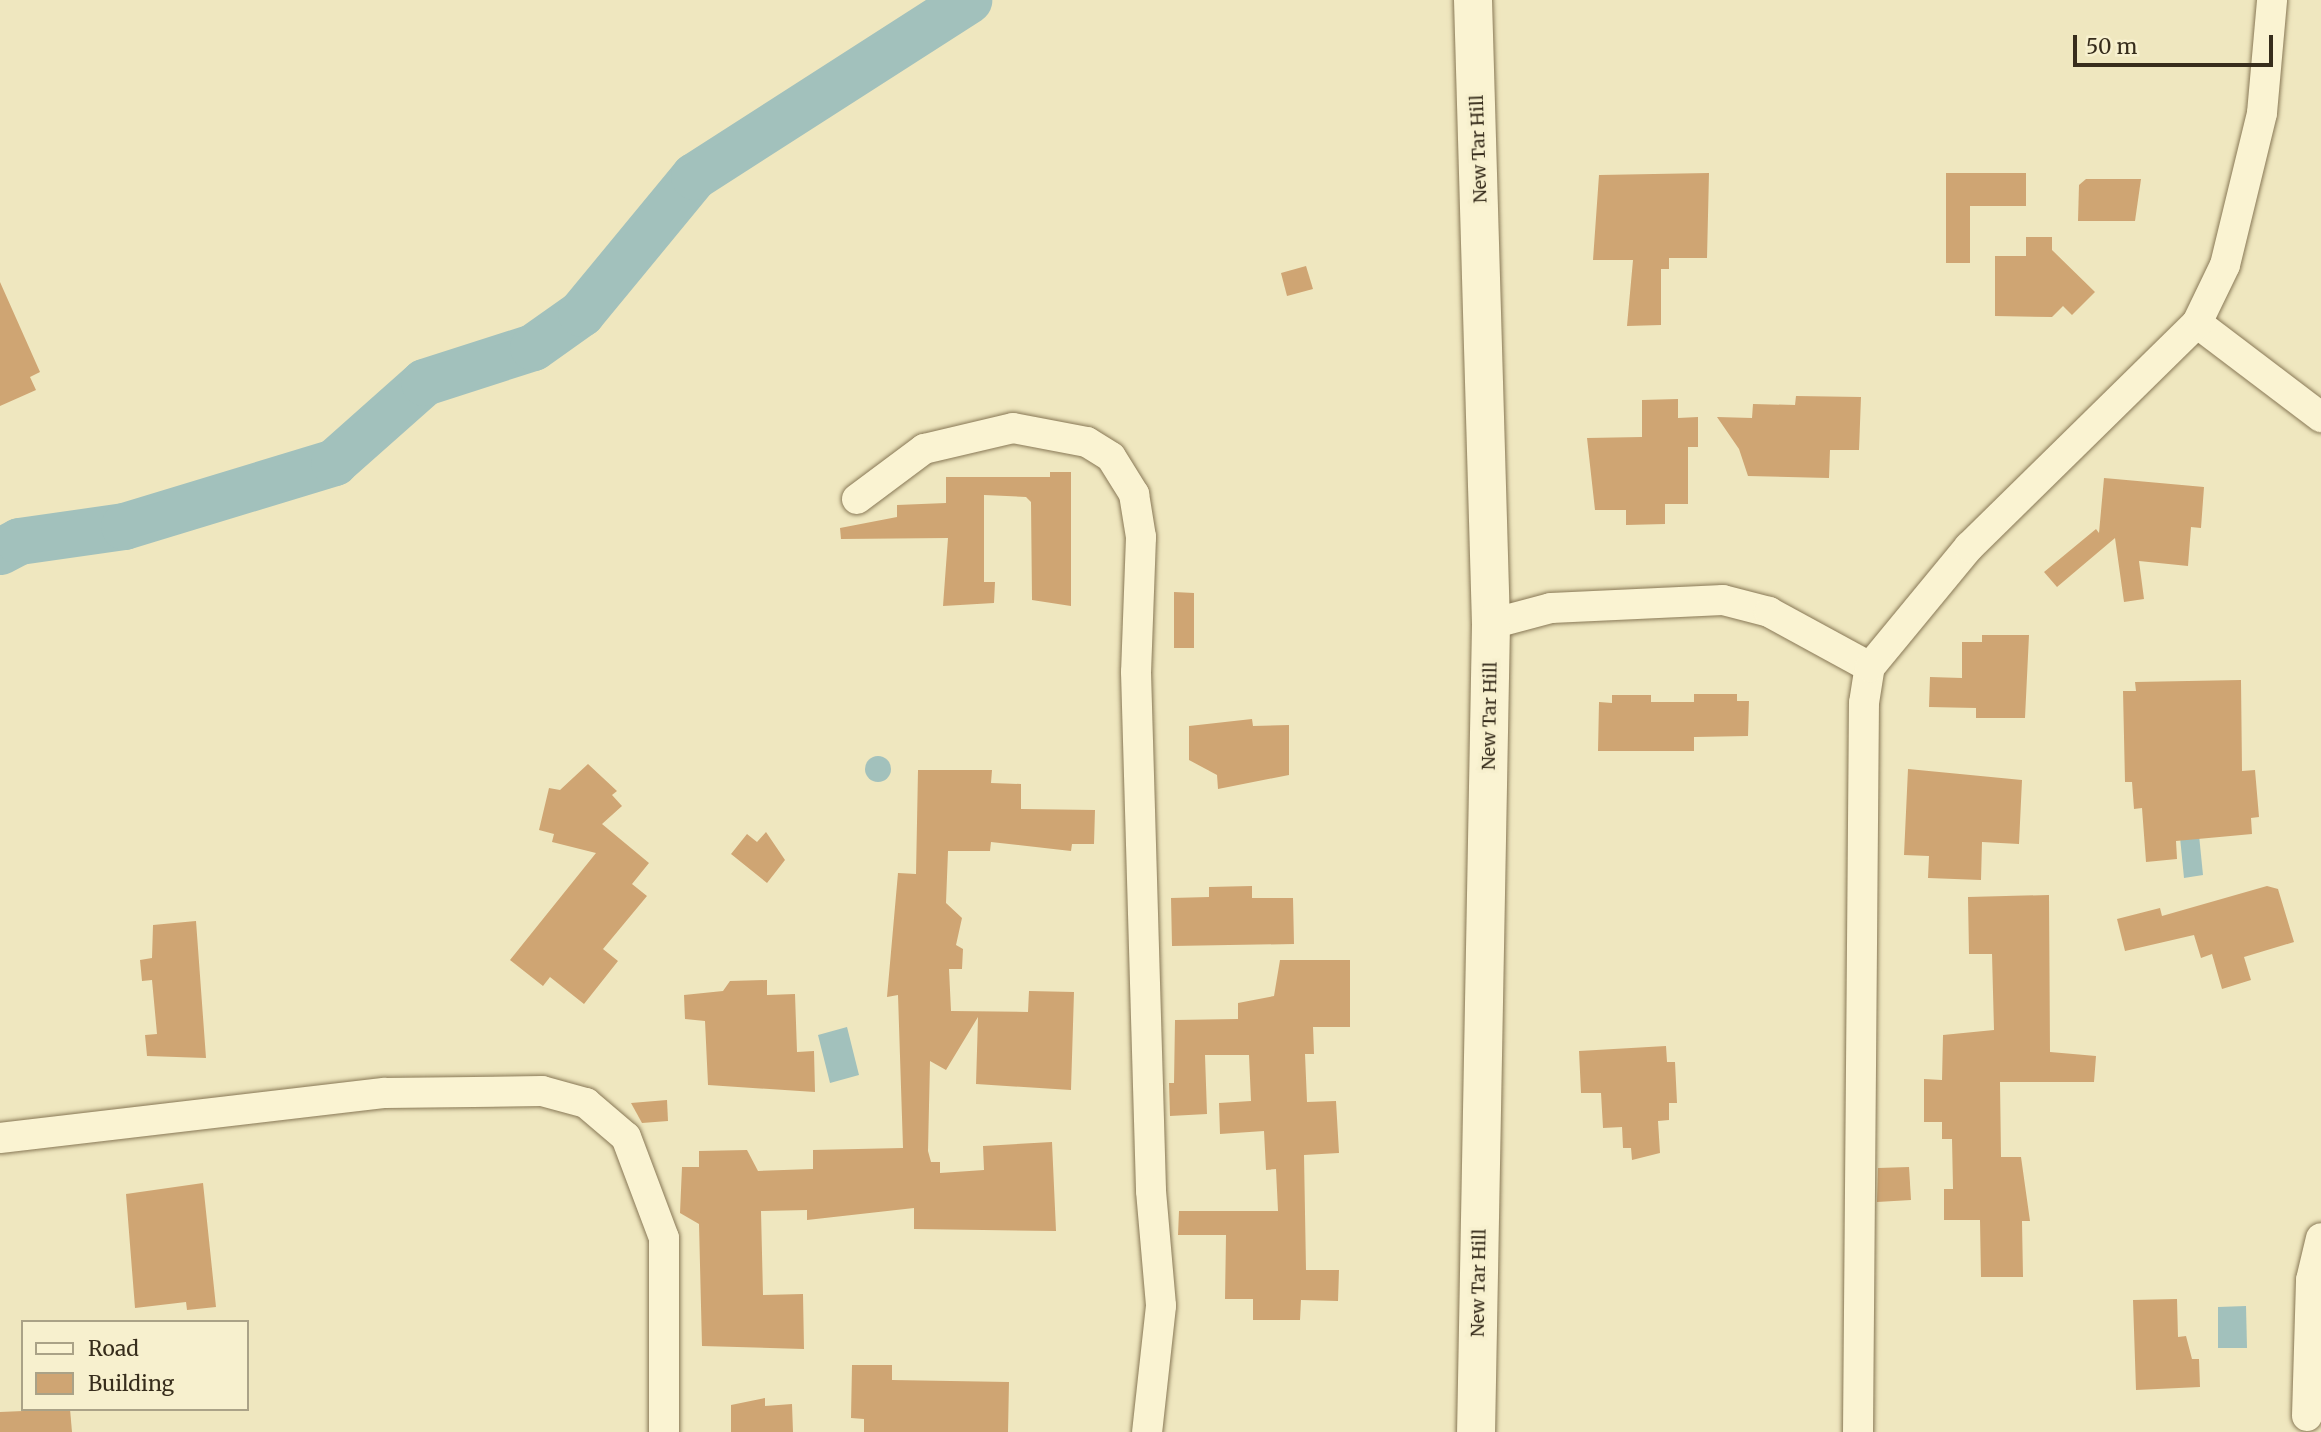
<!DOCTYPE html>
<html>
<head>
<meta charset="utf-8">
<style>
	body { margin:0 }
	#map { position:relative; width:2321px; height:1432px; overflow:hidden; background:#efe7bf; font-family:Merriweather,serif }
	div>[style] { position:absolute }
	.water>* { inset:0; background:#a2c1bc }
	.round { border-radius:50% }
	.river>* { height:47px; margin:-23.5px; padding:0 23.5px; transform-origin:23.5px; border-radius:23.5px; background:#a2c1bc }
	.building>* { inset:0; background:#cfa573 }
	.roads { filter:drop-shadow(0 0 2px #887856) drop-shadow(0 0 2px #887856) }
	.minor>* { height:30px; margin:-15px; padding:0 15px; transform-origin:15px; border-radius:15px; background:#faf3d2 }
	.tertiary>* { height:38px; margin:-19px; padding:0 19px; transform-origin:19px; border-radius:19px; background:#faf3d2 }
	span { translate:-50% -50%; white-space:nowrap; text-align:center; line-height:1.15; -webkit-text-stroke:7px #f7f0ce; paint-order:stroke }
	.street-label { font-size:18px; color:#372d1c }
	.legend { position:absolute; left:21px; top:1320px; width:228px; height:91px; box-sizing:border-box; background:#f7f0ce; border:2px solid #aaa287; margin:0; padding:9px 12px; list-style:none; font-size:21px; color:#372d1c }
	.legend li { display:flex; align-items:center; gap:14px; height:35px }
	.legend b { width:35px; border:2px solid #aaa287 }
	.scale { position:absolute; left:2073px; top:35px; width:200px; height:32px; box-sizing:border-box; border:4px solid #372d1c; border-top:0; padding-left:9px; font-size:21px; line-height:24px; white-space:nowrap; color:#372d1c; -webkit-text-stroke:5px #f7f0ce; paint-order:stroke }
</style>
</head>
<body>
<div id="map">
	<div class="water">
		<i class="round" style="left:865px;top:756px;width:26px;height:26px"></i>
		<i style="clip-path:polygon(2199px 835px,2203px 875px,2184px 878px,2180px 837px)"></i>
		<i style="clip-path:polygon(847px 1027px,859px 1075px,830px 1083px,818px 1035px)"></i>
		<i style="clip-path:polygon(2246px 1306px,2247px 1348px,2218px 1348px,2218px 1307px)"></i>
	</div>
	<div class="river">
		<i style="left:0;top:551px;width:21px;rotate:-28deg"></i>
		<i style="left:19px;top:541px;width:106px;rotate:-8.1deg"></i>
		<i style="left:124px;top:526px;width:220px;rotate:-16.9deg"></i>
		<i style="left:334px;top:462px;width:120px;rotate:-41.6deg"></i>
		<i style="left:424px;top:382px;width:114px;rotate:-17.8deg"></i>
		<i style="left:533px;top:347px;width:59px;rotate:-35.3deg"></i>
		<i style="left:581px;top:313px;width:178px;rotate:-50.5deg"></i>
		<i style="left:694px;top:176px;width:326px;rotate:-32.7deg"></i>
	</div>
	<div class="building">
		<i style="clip-path:polygon(1709px 173px,1707px 258px,1669px 258px,1669px 269px,1661px 269px,1661px 325px,1627px 326px,1633px 260px,1593px 260px,1599px 175px)"></i>
		<i style="clip-path:polygon(1946px 173px,2026px 173px,2026px 206px,1970px 206px,1970px 263px,1946px 263px)"></i>
		<i style="clip-path:polygon(2086px 179px,2141px 179px,2135px 221px,2078px 221px,2079px 185px)"></i>
		<i style="clip-path:polygon(2026px 237px,2052px 237px,2052px 250px,2095px 292px,2072px 315px,2063px 306px,2052px 317px,1995px 316px,1995px 256px,2026px 256px)"></i>
		<i style="clip-path:polygon(1306px 266px,1313px 289px,1287px 296px,1281px 273px)"></i>
		<i style="clip-path:polygon(0 282px,40px 372px,30px 377px,36px 390px,0 406px)"></i>
		<i style="clip-path:polygon(1796px 396px,1861px 397px,1859px 450px,1830px 450px,1829px 478px,1748px 476px,1739px 449px,1717px 417px,1752px 418px,1753px 404px,1795px 405px)"></i>
		<i style="clip-path:polygon(1678px 399px,1678px 418px,1698px 417px,1698px 447px,1688px 447px,1688px 504px,1665px 504px,1665px 524px,1626px 525px,1626px 510px,1595px 510px,1587px 438px,1642px 437px,1642px 400px)"></i>
		<i style="clip-path:polygon(1050px 472px,1071px 472px,1071px 606px,1032px 600px,1031px 502px,1026px 497px,984px 495px,984px 582px,995px 582px,994px 603px,943px 606px,948px 538px,841px 539px,840px 528px,897px 517px,897px 505px,946px 503px,946px 477px,1050px 477px)"></i>
		<i style="clip-path:polygon(2104px 478px,2204px 487px,2201px 528px,2191px 527px,2188px 566px,2139px 561px,2144px 599px,2124px 602px,2115px 538px,2057px 587px,2044px 572px,2096px 529px,2099px 533px)"></i>
		<i style="clip-path:polygon(1174px 592px,1194px 593px,1194px 648px,1174px 648px)"></i>
		<i style="clip-path:polygon(1982px 635px,2029px 635px,2025px 718px,1976px 718px,1976px 708px,1929px 707px,1930px 677px,1962px 678px,1962px 642px,1982px 642px)"></i>
		<i style="clip-path:polygon(2241px 680px,2242px 771px,2255px 770px,2259px 817px,2251px 818px,2252px 834px,2176px 841px,2177px 859px,2146px 862px,2142px 808px,2134px 809px,2132px 782px,2125px 782px,2123px 691px,2136px 691px,2135px 682px)"></i>
		<i style="clip-path:polygon(1694px 694px,1737px 694px,1737px 701px,1749px 701px,1748px 736px,1694px 737px,1694px 751px,1598px 751px,1599px 702px,1612px 703px,1612px 695px,1651px 695px,1651px 702px,1694px 702px)"></i>
		<i style="clip-path:polygon(1252px 719px,1253px 726px,1289px 725px,1289px 775px,1218px 789px,1217px 775px,1189px 760px,1189px 726px)"></i>
		<i style="clip-path:polygon(588px 764px,617px 791px,612px 795px,622px 806px,602px 824px,649px 863px,632px 884px,647px 896px,603px 949px,618px 961px,584px 1004px,550px 977px,543px 986px,510px 960px,596px 853px,552px 842px,554px 834px,539px 830px,549px 788px,560px 790px)"></i>
		<i style="clip-path:polygon(1908px 769px,2022px 780px,2019px 844px,1982px 842px,1981px 880px,1928px 878px,1929px 856px,1904px 855px)"></i>
		<i style="clip-path:polygon(918px 770px,992px 770px,991px 783px,1021px 784px,1021px 809px,1095px 810px,1094px 844px,1072px 844px,1071px 851px,991px 842px,990px 851px,948px 851px,946px 903px,962px 918px,956px 945px,963px 949px,962px 969px,949px 969px,951px 1011px,1028px 1012px,1029px 991px,1074px 992px,1071px 1090px,976px 1084px,978px 1017px,946px 1070px,930px 1061px,928px 1151px,931px 1162px,940px 1162px,940px 1173px,984px 1170px,983px 1146px,1052px 1142px,1056px 1231px,914px 1229px,914px 1208px,807px 1220px,807px 1210px,761px 1211px,763px 1295px,803px 1294px,804px 1349px,702px 1346px,699px 1224px,680px 1213px,682px 1167px,699px 1167px,699px 1151px,747px 1150px,758px 1171px,813px 1169px,813px 1150px,903px 1148px,898px 995px,887px 997px,898px 873px,916px 874px)"></i>
		<i style="clip-path:polygon(766px 832px,785px 860px,767px 883px,731px 854px,747px 834px,757px 842px)"></i>
		<i style="clip-path:polygon(1252px 886px,1252px 898px,1293px 898px,1294px 944px,1172px 946px,1171px 898px,1209px 897px,1209px 887px)"></i>
		<i style="clip-path:polygon(2267px 886px,2278px 889px,2294px 942px,2244px 957px,2251px 980px,2222px 989px,2212px 954px,2201px 958px,2194px 935px,2125px 951px,2117px 919px,2160px 908px,2162px 916px)"></i>
		<i style="clip-path:polygon(2049px 895px,2050px 1052px,2096px 1056px,2094px 1082px,2000px 1082px,2001px 1157px,2021px 1157px,2030px 1221px,2022px 1221px,2023px 1277px,1981px 1277px,1980px 1220px,1944px 1220px,1944px 1189px,1953px 1189px,1952px 1139px,1942px 1139px,1942px 1122px,1924px 1122px,1924px 1079px,1942px 1080px,1943px 1035px,1994px 1030px,1992px 954px,1969px 954px,1968px 897px)"></i>
		<i style="clip-path:polygon(196px 921px,206px 1058px,147px 1056px,145px 1035px,157px 1034px,152px 980px,142px 981px,140px 960px,152px 958px,153px 925px)"></i>
		<i style="clip-path:polygon(1280px 960px,1350px 960px,1350px 1027px,1313px 1027px,1314px 1054px,1305px 1054px,1307px 1102px,1336px 1101px,1339px 1153px,1304px 1155px,1306px 1270px,1339px 1270px,1338px 1301px,1301px 1300px,1300px 1320px,1253px 1320px,1253px 1299px,1225px 1299px,1226px 1235px,1178px 1235px,1179px 1211px,1278px 1211px,1276px 1169px,1266px 1170px,1264px 1131px,1220px 1134px,1219px 1103px,1251px 1101px,1249px 1055px,1205px 1055px,1207px 1114px,1170px 1116px,1169px 1083px,1174px 1083px,1175px 1020px,1238px 1019px,1238px 1003px,1274px 996px)"></i>
		<i style="clip-path:polygon(767px 980px,767px 995px,795px 994px,797px 1052px,814px 1051px,815px 1092px,708px 1085px,705px 1021px,685px 1019px,684px 995px,723px 991px,730px 981px)"></i>
		<i style="clip-path:polygon(1666px 1046px,1667px 1062px,1675px 1062px,1677px 1103px,1669px 1103px,1669px 1120px,1658px 1121px,1660px 1153px,1632px 1160px,1631px 1148px,1623px 1148px,1622px 1127px,1603px 1128px,1601px 1093px,1581px 1093px,1579px 1051px)"></i>
		<i style="clip-path:polygon(667px 1100px,668px 1121px,642px 1123px,631px 1103px)"></i>
		<i style="clip-path:polygon(1909px 1167px,1911px 1200px,1877px 1202px,1878px 1168px)"></i>
		<i style="clip-path:polygon(203px 1183px,216px 1307px,187px 1310px,186px 1302px,135px 1308px,126px 1194px)"></i>
		<i style="clip-path:polygon(2177px 1299px,2178px 1337px,2186px 1336px,2192px 1359px,2199px 1359px,2200px 1387px,2136px 1390px,2133px 1300px)"></i>
		<i style="clip-path:polygon(852px 1365px,892px 1365px,892px 1380px,1009px 1382px,1008px 1432px,864px 1432px,864px 1419px,851px 1418px)"></i>
		<i style="clip-path:polygon(765px 1398px,765px 1406px,792px 1404px,793px 1432px,731px 1432px,731px 1405px)"></i>
		<i style="clip-path:polygon(70px 1409px,72px 1432px,0 1432px,0 1412px)"></i>
	</div>
	<div class="roads">
		<div class="minor">
			<i style="left:2197px;top:323px;width:156px;rotate:37.2deg"></i>
			<i style="left:857px;top:499px;width:84px;rotate:-36.7deg"></i>
			<i style="left:924px;top:449px;width:91px;rotate:-13.3deg"></i>
			<i style="left:1013px;top:428px;width:75px;rotate:10.7deg"></i>
			<i style="left:1087px;top:442px;width:28px;rotate:32deg"></i>
			<i style="left:1111px;top:457px;width:44px;rotate:58.1deg"></i>
			<i style="left:1134px;top:494px;width:44px;rotate:80.8deg"></i>
			<i style="left:1141px;top:537px;width:135px;rotate:92.1deg"></i>
			<i style="left:1136px;top:672px;width:519px;rotate:88.34deg"></i>
			<i style="left:1151px;top:1191px;width:115px;rotate:85deg"></i>
			<i style="left:1161px;top:1306px;width:127px;rotate:96.3deg"></i>
			<i style="left:1491px;top:624px;width:62px;rotate:-14.9deg"></i>
			<i style="left:1551px;top:608px;width:172px;rotate:-2.7deg"></i>
			<i style="left:1723px;top:600px;width:48px;rotate:14.6deg"></i>
			<i style="left:1769px;top:612px;width:115px;rotate:28.6deg"></i>
			<i style="left:0;top:1138px;width:388px;rotate:-6.7deg"></i>
			<i style="left:385px;top:1093px;width:157px;rotate:-0.7deg"></i>
			<i style="left:542px;top:1091px;width:46px;rotate:15.3deg"></i>
			<i style="left:586px;top:1103px;width:52px;rotate:40.4deg"></i>
			<i style="left:626px;top:1137px;width:108px;rotate:69.4deg"></i>
			<i style="left:664px;top:1238px;width:194px;rotate:90deg"></i>
			<i style="left:2307px;top:1416px;width:136px;rotate:-88.3deg"></i>
			<i style="left:2311px;top:1280px;width:43px;rotate:-76.6deg"></i>
			<i style="left:1858px;top:1432px;width:729px;rotate:-89.53deg"></i>
			<i style="left:1864px;top:703px;width:36px;rotate:-81deg"></i>
			<i style="left:1870px;top:667px;width:156px;rotate:-50.5deg"></i>
			<i style="left:1969px;top:547px;width:320px;rotate:-44.5deg"></i>
			<i style="left:2197px;top:323px;width:64px;rotate:-64.2deg"></i>
			<i style="left:2225px;top:265px;width:156px;rotate:-76.3deg"></i>
			<i style="left:2262px;top:113px;width:113px;rotate:-84.9deg"></i>
		</div>
		<div class="tertiary">
			<i style="left:1473px;top:0;width:624px;rotate:88.35deg"></i>
			<i style="left:1491px;top:624px;width:808px;rotate:91.06deg"></i>
		</div>
	</div>
	<div class="street-label">
		<span style="left:1479px;top:149px;rotate:-92deg">New Tar Hill</span>
		<span style="left:1490px;top:716px;rotate:-89deg">New Tar Hill</span>
		<span style="left:1479px;top:1283px;rotate:-89deg">New Tar Hill</span>
	</div>
	<ul class="legend">
	<li><b style="height:9px;background:#faf3d2"></b>Road</li>
	<li><b style="height:19px;background:#cfa573"></b>Building</li>
	</ul>
	<div class="scale">50 m</div>
</div>
</body>
</html>
